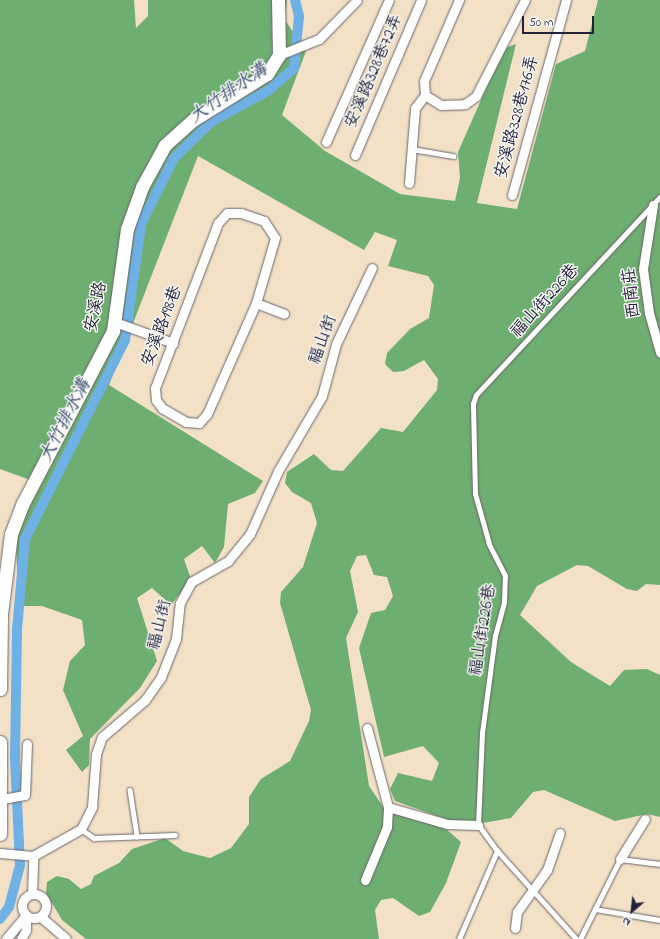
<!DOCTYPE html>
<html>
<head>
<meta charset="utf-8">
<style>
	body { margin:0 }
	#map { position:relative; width:660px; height:939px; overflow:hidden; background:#f2e1c7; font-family:"Indie Flower","LXGW WenKai TC",sans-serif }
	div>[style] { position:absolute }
	.forest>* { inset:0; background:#6eae70 }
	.canal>* { height:10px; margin:-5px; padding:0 5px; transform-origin:5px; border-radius:5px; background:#70b1e5 }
	.roads { filter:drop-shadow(0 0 1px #6b656c) drop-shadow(0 0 1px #6b656c) }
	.lane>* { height:4.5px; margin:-2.25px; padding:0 2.25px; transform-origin:2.25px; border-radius:2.25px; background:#fff }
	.street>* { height:9px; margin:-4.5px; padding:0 4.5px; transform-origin:4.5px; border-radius:4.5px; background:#fff }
	.street>.ring { margin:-4.5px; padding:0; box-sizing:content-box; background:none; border:9px solid #fff; border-radius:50% }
	.secondary>* { height:13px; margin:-6.5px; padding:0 6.5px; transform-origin:6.5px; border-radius:6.5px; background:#fff }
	span { translate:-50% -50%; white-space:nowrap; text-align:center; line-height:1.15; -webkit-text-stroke:3px #f6f6f2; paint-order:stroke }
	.street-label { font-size:17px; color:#22223b }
	.water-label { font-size:18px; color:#3d5476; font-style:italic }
	.north { position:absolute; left:612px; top:891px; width:40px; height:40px; -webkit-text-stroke:3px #f6f6f2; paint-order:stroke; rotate:208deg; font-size:11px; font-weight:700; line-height:16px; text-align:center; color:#22223b }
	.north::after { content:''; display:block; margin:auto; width:14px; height:18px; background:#22223b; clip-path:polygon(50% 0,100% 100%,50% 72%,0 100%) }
	.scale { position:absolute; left:522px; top:16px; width:72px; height:18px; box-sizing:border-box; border:2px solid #22223b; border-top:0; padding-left:5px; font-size:12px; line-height:14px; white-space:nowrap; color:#22223b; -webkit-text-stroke:3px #f6f6f2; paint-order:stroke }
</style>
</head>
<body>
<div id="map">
	<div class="forest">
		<i style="clip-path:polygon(0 0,134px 0,136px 28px,148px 16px,148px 0,287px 0,285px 20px,306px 51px,282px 115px,325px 151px,400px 194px,455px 201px,460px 178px,458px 152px,504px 48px,516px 44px,477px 203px,517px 209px,556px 64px,585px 51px,598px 0,660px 0,660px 585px,646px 584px,637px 591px,627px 589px,588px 566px,577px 565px,537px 586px,520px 615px,571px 662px,610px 686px,624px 670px,647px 669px,660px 675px,660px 817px,647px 814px,615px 821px,544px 790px,533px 792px,511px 818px,477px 824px,454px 822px,395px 801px,390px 789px,398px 773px,432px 781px,439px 763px,423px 746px,384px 757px,359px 648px,371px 613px,385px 610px,393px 596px,387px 577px,374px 575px,366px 555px,357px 556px,350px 571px,358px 612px,346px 638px,369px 786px,386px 811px,445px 828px,461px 842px,446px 883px,430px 912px,419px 916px,393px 898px,381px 900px,375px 910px,379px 939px,86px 939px,62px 920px,46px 893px,47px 882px,57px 876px,69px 879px,81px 889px,91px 884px,94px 876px,119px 863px,132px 849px,165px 838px,183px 851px,210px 858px,231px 848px,249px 824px,249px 797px,261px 779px,290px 761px,309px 721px,311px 710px,280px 603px,281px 592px,303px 567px,317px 523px,311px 503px,292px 492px,285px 483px,287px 472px,314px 454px,331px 470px,343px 471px,381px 428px,403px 432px,437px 390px,438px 379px,424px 360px,404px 371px,393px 372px,385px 364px,387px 353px,410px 329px,429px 318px,434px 285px,428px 276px,388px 266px,397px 240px,375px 232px,364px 250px,198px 156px,109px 385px,263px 481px,255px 493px,228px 504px,224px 547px,215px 563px,202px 546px,184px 559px,191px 579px,171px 605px,152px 588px,137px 598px,157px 661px,140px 688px,90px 739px,89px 765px,82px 772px,66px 750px,83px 736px,63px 690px,70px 661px,85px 645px,82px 620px,42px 606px,19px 606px,16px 545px,33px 481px,0 469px)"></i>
	</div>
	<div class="canal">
		<i style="left:0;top:919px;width:15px;rotate:-53deg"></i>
		<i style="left:9px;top:907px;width:43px;rotate:-75.3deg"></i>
		<i style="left:20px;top:865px;width:107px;rotate:-92.7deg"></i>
		<i style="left:15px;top:758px;width:129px;rotate:-89.1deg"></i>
		<i style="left:17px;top:629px;width:90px;rotate:-84.9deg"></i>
		<i style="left:25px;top:539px;width:223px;rotate:-63.3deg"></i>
		<i style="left:125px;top:340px;width:117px;rotate:-82.1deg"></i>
		<i style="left:141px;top:224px;width:74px;rotate:-63.4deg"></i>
		<i style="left:174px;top:158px;width:52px;rotate:-44.2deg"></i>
		<i style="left:211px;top:122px;width:66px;rotate:-28.9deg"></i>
		<i style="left:269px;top:90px;width:33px;rotate:-41deg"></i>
		<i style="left:294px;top:68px;width:52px;rotate:-84.5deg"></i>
		<i style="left:299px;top:16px;width:16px;rotate:-104deg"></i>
	</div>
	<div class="roads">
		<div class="lane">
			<i style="left:412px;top:149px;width:42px;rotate:9.7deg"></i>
			<i style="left:130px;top:790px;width:47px;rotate:81.3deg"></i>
			<i style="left:81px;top:829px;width:16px;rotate:35deg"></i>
			<i style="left:94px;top:838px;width:81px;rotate:-2.1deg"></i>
			<i style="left:595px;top:909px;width:66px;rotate:9.6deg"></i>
			<i style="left:459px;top:939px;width:96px;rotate:-66.6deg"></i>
			<i style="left:576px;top:939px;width:118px;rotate:-131.9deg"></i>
			<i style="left:497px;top:851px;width:32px;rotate:-126deg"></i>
			<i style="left:478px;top:825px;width:92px;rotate:-87.5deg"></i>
			<i style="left:482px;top:733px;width:98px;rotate:-82.4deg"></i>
			<i style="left:495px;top:636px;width:35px;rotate:-75deg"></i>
			<i style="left:504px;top:602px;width:26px;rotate:-88deg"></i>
			<i style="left:505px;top:576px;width:36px;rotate:-117deg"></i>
			<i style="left:489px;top:544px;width:52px;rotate:-105.6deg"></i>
			<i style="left:475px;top:494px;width:90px;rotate:-91.3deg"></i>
			<i style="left:473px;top:404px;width:9px;rotate:-72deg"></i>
			<i style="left:476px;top:395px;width:270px;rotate:-47.1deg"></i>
			<i style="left:580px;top:939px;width:89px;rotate:-63.4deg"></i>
			<i style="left:620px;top:859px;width:40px;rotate:7.1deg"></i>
		</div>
		<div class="street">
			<i style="left:459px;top:0;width:88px;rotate:113.4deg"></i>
			<i style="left:424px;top:81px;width:14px;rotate:86deg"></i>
			<i style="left:425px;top:95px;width:19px;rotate:32deg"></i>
			<i style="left:441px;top:105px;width:24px;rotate:-2deg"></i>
			<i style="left:465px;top:104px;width:14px;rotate:-36deg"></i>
			<i style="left:476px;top:96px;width:108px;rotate:-63deg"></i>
			<i style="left:279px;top:55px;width:43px;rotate:-21.8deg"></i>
			<i style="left:319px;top:39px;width:54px;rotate:-45.7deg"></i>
			<i style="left:326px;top:142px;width:155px;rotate:-66.1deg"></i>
			<i style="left:355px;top:155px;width:168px;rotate:-66.9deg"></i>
			<i style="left:409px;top:183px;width:75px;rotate:-85.4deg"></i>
			<i style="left:415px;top:108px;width:16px;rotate:-52deg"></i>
			<i style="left:512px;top:195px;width:202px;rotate:-74.5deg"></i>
			<i style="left:653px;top:205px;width:65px;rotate:98.9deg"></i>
			<i style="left:643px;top:269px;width:44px;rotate:82.2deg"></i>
			<i style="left:649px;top:313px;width:41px;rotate:74.2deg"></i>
			<i style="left:256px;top:303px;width:121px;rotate:113.8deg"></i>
			<i style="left:207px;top:414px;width:12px;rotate:132deg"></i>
			<i style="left:199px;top:423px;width:13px;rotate:-176deg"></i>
			<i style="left:186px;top:422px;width:28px;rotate:-150deg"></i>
			<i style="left:162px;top:408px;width:10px;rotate:-127deg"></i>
			<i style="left:156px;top:400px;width:12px;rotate:-95deg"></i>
			<i style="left:155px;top:388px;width:177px;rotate:-69.1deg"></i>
			<i style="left:218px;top:223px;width:13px;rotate:-48deg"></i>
			<i style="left:227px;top:213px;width:14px"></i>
			<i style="left:241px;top:213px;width:24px;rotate:19deg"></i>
			<i style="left:264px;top:221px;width:20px;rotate:57deg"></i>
			<i style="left:275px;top:238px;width:68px;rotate:106.3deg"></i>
			<i style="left:256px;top:303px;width:30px;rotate:21deg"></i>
			<i style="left:115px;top:322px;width:62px;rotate:19.9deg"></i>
			<i style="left:367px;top:728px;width:82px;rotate:75.1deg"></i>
			<i style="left:388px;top:807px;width:61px;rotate:16.1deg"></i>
			<i style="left:447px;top:824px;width:31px;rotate:2deg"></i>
			<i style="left:2px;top:799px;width:23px;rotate:-10deg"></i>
			<i style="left:25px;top:795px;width:51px;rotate:-87.8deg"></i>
			<i style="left:0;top:853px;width:33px;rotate:5deg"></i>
			<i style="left:33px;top:856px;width:55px;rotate:-29.4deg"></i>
			<i style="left:81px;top:829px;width:25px;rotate:-63deg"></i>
			<i style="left:92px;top:807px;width:53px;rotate:-85.7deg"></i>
			<i style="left:96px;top:754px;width:18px;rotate:-71deg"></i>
			<i style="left:102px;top:737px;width:57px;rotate:-40.7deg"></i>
			<i style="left:145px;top:700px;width:28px;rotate:-55deg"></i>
			<i style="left:161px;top:677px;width:41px;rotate:-68.5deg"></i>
			<i style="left:176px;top:639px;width:36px;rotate:-84deg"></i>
			<i style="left:180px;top:603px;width:24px;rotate:-62deg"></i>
			<i style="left:191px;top:582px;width:43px;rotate:-29.6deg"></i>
			<i style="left:228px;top:561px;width:35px;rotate:-51deg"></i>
			<i style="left:250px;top:534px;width:69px;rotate:-66deg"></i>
			<i style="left:278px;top:471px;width:87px;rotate:-59.6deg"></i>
			<i style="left:322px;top:396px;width:54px;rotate:-74.9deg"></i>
			<i style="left:336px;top:344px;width:84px;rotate:-64.7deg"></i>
			<i style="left:620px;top:859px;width:47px;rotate:-58deg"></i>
			<i style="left:365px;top:880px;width:57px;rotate:-67.5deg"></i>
			<i style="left:387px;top:827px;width:20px;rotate:-87deg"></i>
			<i class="ring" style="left:22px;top:894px;width:15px;height:15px"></i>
			<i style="left:32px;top:894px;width:38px;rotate:-88deg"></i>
			<i style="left:41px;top:917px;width:33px;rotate:41deg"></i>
			<i style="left:515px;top:928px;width:16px;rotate:-83deg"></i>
			<i style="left:517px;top:912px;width:52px;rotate:-54.5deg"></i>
			<i style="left:547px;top:870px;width:39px;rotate:-71deg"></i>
			<i style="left:6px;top:939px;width:31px;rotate:-50deg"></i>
			<i style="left:21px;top:939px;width:10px;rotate:-61deg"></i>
			<i style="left:26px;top:930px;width:15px;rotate:-90deg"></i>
		</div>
		<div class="secondary">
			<i style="left:0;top:689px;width:75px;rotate:-89.2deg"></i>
			<i style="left:1px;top:614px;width:81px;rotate:-82.9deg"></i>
			<i style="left:11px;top:534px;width:33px;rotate:-69deg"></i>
			<i style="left:23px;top:503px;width:194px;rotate:-62.4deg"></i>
			<i style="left:113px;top:331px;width:103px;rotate:-82.2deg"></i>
			<i style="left:127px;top:229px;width:45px;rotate:-70.3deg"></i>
			<i style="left:142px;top:187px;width:48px;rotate:-61.3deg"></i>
			<i style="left:165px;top:145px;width:38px;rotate:-42deg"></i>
			<i style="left:193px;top:120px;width:87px;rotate:-31.9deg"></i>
			<i style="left:267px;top:74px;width:22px;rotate:-58deg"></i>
			<i style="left:279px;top:55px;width:55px;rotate:-91deg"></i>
			<i style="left:0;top:742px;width:92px;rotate:90deg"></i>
		</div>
	</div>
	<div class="street-label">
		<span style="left:374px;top:71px;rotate:-67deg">安溪路328巷72弄</span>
		<span style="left:517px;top:117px;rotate:-75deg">安溪路328巷176弄</span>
		<span style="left:632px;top:293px;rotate:-96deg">西南莊</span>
		<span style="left:545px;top:301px;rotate:-48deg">福山街226巷</span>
		<span style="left:96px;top:307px;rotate:-78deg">安溪路</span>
		<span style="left:162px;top:326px;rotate:-69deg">安溪路198巷</span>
		<span style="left:323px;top:340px;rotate:-70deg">福山街</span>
		<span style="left:160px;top:625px;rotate:-76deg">福山街</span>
		<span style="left:483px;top:630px;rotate:-81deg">福山街226巷</span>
	</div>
	<div class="water-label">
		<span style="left:229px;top:94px;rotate:-35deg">大竹排水溝</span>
		<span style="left:66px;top:421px;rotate:-63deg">大竹排水溝</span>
	</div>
	<div class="north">N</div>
	<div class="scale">50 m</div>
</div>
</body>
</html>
